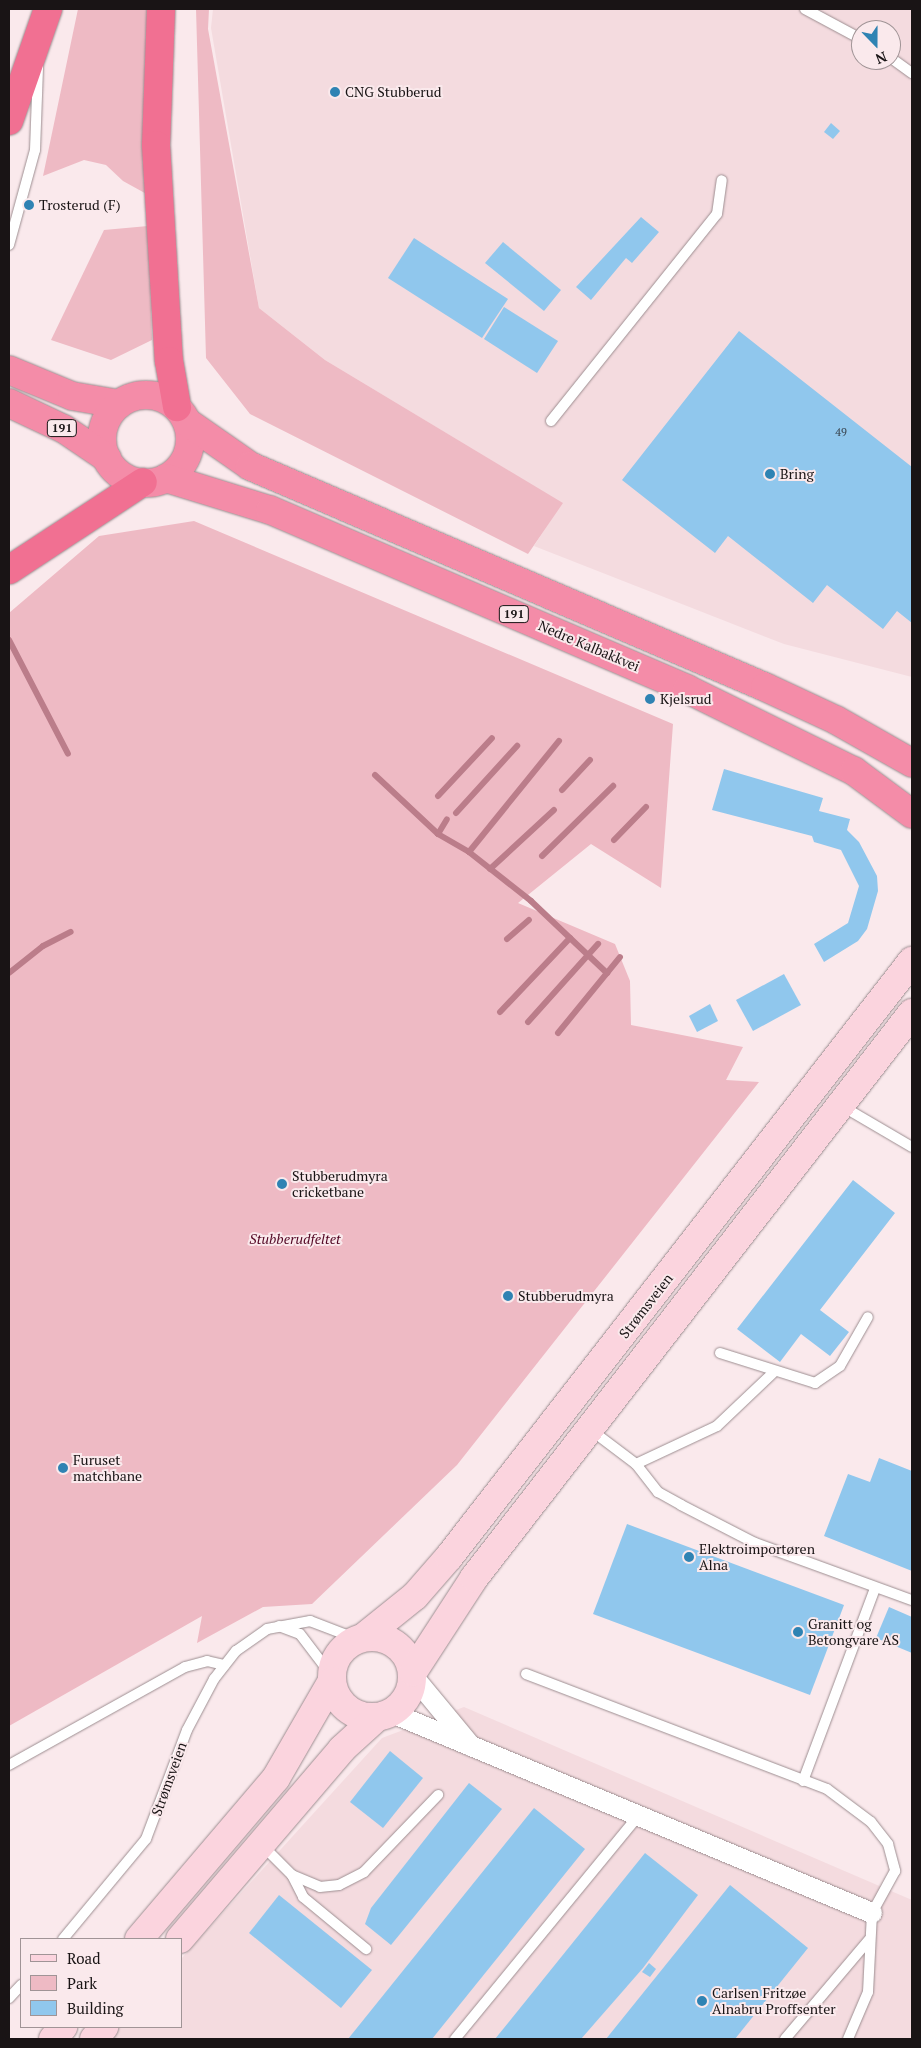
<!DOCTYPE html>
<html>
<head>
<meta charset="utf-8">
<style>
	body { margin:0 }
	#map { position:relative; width:921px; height:2048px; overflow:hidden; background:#fae9ec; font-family:"PT Serif",serif }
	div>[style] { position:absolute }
	.built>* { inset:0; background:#f4dbdf }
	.green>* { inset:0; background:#eebac4 }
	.stream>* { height:6px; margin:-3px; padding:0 3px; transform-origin:3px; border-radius:3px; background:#bb7d8a }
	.building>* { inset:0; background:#90c7ed }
	.roads { filter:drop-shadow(0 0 1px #9d8e91) drop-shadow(0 0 1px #9d8e91) }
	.service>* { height:10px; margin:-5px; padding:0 5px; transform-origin:5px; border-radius:5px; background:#fff }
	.minor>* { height:20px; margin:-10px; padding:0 10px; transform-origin:10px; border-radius:10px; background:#fff }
	.secondary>* { height:28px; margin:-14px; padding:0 14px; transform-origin:14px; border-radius:14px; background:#fbd4de }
	.secondary>.ring { margin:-14px; padding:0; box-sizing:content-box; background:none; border:28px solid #fbd4de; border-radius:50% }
	.trunk>* { height:28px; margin:-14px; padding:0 14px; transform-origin:14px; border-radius:14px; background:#f48ca8 }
	.trunk>.ring { margin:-14px; padding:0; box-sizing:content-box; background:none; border:28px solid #f48ca8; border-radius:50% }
	.motorway>* { height:28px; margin:-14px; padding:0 14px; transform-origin:14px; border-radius:14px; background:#f17092 }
	.dots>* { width:14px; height:14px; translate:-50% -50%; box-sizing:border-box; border:2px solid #fae9ec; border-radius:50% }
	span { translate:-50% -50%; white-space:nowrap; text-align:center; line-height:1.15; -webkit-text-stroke:4px #fae9ec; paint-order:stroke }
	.number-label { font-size:11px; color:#37414b }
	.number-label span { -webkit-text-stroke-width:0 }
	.shield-label span { padding:1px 4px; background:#fae9ec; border:1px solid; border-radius:4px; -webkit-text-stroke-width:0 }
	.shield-label { font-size:12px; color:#191415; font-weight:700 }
	.poi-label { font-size:14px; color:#191415 }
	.left { translate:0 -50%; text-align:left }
	.street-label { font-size:14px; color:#191415 }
	.park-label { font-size:14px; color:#520623; font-style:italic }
	.frame { position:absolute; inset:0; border:10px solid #191415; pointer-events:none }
	.legend { position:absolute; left:20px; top:1938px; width:162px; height:90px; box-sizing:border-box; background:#fae9ec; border:1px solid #a09496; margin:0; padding:6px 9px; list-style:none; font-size:15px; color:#191415 }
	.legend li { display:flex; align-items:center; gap:10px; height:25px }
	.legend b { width:25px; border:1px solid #a09496 }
	.north { position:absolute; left:851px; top:20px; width:50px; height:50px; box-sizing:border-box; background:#fae9ec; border:1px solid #a09496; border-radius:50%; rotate:158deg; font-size:14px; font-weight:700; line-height:20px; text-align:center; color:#191415 }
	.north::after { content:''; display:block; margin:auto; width:18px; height:22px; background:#2f83b3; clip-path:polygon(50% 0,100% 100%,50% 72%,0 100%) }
</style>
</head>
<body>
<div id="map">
	<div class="built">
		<i style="clip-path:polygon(evenodd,213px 9px,912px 9px,912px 677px,784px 644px,534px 546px,562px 503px,325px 360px,259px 308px,211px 28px,213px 9px,861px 30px,891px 30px,891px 60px,861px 60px,861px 30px)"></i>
		<i style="clip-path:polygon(464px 1707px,912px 1900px,912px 2039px,108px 2039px,120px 2027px,181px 2027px,181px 1959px,382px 1738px)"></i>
	</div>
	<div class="green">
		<i style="clip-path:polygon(78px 9px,157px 9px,152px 197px,123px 181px,106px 165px,84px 160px,43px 176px)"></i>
		<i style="clip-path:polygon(196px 9px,209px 9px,208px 29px,259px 308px,325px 360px,563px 503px,528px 554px,250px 414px,206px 358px)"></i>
		<i style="clip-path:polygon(148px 226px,152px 340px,111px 360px,51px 340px,104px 230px)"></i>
		<i style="clip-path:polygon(194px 521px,673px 724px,661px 888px,591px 844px,518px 903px,615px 944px,630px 981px,631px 1025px,743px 1047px,726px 1080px,759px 1082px,457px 1465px,312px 1604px,263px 1607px,197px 1643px,202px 1616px,9px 1726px,9px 613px,99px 536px)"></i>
	</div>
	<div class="stream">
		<i style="left:9px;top:640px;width:128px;rotate:62.6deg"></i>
		<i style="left:375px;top:775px;width:86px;rotate:43.1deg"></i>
		<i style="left:438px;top:834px;width:36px;rotate:30deg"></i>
		<i style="left:469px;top:852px;width:79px;rotate:38.3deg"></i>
		<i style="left:531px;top:901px;width:105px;rotate:43.5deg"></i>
		<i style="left:562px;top:790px;width:41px;rotate:-47deg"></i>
		<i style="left:438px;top:796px;width:79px;rotate:-47deg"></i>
		<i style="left:456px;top:813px;width:91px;rotate:-47.7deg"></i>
		<i style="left:438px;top:834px;width:17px;rotate:-59deg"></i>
		<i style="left:614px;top:840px;width:46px;rotate:-45.9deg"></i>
		<i style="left:469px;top:852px;width:143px;rotate:-51deg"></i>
		<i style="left:542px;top:856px;width:100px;rotate:-44.6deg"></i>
		<i style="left:490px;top:869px;width:87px;rotate:-42.7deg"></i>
		<i style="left:507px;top:939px;width:29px;rotate:-41deg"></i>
		<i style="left:9px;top:973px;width:43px;rotate:-38.5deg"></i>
		<i style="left:43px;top:946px;width:31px;rotate:-27deg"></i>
		<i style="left:500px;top:1012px;width:102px;rotate:-46.6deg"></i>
		<i style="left:528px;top:1022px;width:105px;rotate:-48.1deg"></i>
		<i style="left:558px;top:1033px;width:98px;rotate:-50.8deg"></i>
	</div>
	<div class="building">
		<i style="clip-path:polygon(831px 123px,840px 131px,833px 139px,824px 132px)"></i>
		<i style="clip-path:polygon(641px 217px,659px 232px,632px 263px,626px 258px,591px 300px,576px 287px)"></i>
		<i style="clip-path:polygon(414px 238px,508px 299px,482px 338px,388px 278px)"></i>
		<i style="clip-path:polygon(503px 242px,561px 290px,544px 311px,485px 263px)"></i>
		<i style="clip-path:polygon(504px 307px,558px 341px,537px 373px,484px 339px)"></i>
		<i style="clip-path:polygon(739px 331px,912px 467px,912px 623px,897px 611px,883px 629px,827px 585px,813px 603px,728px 536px,715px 553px,622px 480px)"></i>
		<i style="clip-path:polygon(724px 769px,823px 798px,819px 811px,850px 819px,847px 830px,859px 842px,877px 876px,878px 891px,867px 929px,858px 941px,824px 962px,814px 944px,848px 923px,859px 886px,841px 850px,814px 842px,812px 836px,712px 810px)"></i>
		<i style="clip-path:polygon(784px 974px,801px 1005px,753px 1031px,736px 1000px)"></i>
		<i style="clip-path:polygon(710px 1004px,718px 1021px,697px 1032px,689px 1016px)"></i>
		<i style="clip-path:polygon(853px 1180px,895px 1213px,820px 1310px,849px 1332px,830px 1356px,801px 1334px,780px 1362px,737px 1329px)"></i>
		<i style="clip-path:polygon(879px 1458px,912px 1471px,912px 1571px,824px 1536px,848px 1474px,870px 1482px)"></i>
		<i style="clip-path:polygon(627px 1524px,844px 1605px,810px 1695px,593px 1614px)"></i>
		<i style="clip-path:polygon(889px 1607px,912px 1617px,912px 1653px,876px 1638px)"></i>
		<i style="clip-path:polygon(390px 1751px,423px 1778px,383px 1828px,350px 1802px)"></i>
		<i style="clip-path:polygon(469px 1783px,502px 1809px,391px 1945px,365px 1924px,371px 1908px)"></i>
		<i style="clip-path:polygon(534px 1808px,585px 1849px,432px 2039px,348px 2039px)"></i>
		<i style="clip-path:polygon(645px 1853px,698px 1895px,643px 1968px,581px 2039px,495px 2039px)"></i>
		<i style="clip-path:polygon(730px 1885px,808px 1948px,735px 2039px,606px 2039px)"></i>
		<i style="clip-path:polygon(279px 1895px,372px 1970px,341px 2008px,249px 1933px)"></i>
		<i style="clip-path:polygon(649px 1963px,656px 1969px,650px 1977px,642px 1972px)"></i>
	</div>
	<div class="roads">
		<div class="service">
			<i style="left:805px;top:9px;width:64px;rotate:28.2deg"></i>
			<i style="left:891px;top:58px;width:26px;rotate:36deg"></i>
			<i style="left:9px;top:245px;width:98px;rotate:-74.7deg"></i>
			<i style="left:35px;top:150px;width:83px;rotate:-87.9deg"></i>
			<i style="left:551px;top:421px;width:265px;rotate:-51.3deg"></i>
			<i style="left:717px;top:214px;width:34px;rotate:-82deg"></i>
			<i style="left:842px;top:1106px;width:81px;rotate:30.4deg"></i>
			<i style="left:720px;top:1353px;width:100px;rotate:17.5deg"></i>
			<i style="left:815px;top:1383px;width:30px;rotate:-34deg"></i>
			<i style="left:840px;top:1366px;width:56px;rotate:-60.3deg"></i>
			<i style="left:591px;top:1430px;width:56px;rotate:37.1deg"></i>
			<i style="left:636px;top:1464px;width:36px;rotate:52deg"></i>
			<i style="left:658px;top:1492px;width:26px;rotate:29deg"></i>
			<i style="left:681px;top:1505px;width:83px;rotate:27.2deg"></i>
			<i style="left:755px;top:1543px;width:167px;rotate:20deg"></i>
			<i style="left:636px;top:1464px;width:89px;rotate:-25.1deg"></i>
			<i style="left:717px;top:1426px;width:79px;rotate:-43.5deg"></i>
			<i style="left:279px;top:1626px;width:22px;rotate:21deg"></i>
			<i style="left:300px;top:1634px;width:53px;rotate:52.7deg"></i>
			<i style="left:526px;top:1674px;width:322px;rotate:20.9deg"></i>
			<i style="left:827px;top:1789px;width:55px;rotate:36.9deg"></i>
			<i style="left:871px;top:1822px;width:28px;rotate:52deg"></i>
			<i style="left:888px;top:1844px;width:28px;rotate:75deg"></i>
			<i style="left:895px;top:1871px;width:48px;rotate:118.7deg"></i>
			<i style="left:872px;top:1913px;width:79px;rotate:92.9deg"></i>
			<i style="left:868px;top:1992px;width:51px;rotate:113.1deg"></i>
			<i style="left:9px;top:1765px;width:201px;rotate:-29.1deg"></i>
			<i style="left:185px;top:1667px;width:23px;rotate:-15deg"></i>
			<i style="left:207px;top:1661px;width:18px;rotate:13deg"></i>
			<i style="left:803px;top:1781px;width:206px;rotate:-69.5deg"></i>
			<i style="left:262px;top:1845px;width:42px;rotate:45deg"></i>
			<i style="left:292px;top:1875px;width:30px;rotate:23deg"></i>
			<i style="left:320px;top:1887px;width:19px;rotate:-6deg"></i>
			<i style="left:339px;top:1885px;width:28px;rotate:-27deg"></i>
			<i style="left:364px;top:1872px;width:107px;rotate:-46.1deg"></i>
			<i style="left:292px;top:1875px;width:25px;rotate:63deg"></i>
			<i style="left:303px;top:1897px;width:82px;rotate:39.5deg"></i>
			<i style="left:63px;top:1939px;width:130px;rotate:-50.3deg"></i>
			<i style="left:146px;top:1839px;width:116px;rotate:-69.4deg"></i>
			<i style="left:187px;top:1730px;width:58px;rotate:-62.1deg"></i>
			<i style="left:214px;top:1679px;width:36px;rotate:-52deg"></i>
			<i style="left:236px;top:1651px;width:38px;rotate:-35deg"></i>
			<i style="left:267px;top:1629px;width:44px;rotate:-10.5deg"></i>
			<i style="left:310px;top:1621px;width:50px;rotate:21deg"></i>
			<i style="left:9px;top:1998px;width:18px;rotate:-47deg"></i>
			<i style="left:455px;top:2039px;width:290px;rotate:-50.6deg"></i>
			<i style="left:785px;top:2039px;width:130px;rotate:-49.7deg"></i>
		</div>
		<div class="minor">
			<i style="left:413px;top:1676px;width:91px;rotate:50.4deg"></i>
			<i style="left:392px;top:1713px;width:520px;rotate:22.62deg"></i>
		</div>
		<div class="secondary">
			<i class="ring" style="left:332px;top:1637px;width:52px;height:52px"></i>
			<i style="left:364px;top:1637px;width:65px;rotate:-38.8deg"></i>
			<i style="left:415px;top:1596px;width:52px;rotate:-48.9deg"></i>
			<i style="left:449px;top:1557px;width:755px;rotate:-52.16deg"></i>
			<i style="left:413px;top:1672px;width:112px;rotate:-57deg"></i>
			<i style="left:474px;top:1578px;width:715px;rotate:-52.22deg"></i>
			<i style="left:139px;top:1939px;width:211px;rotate:-49.6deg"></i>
			<i style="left:276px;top:1778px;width:112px;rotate:-60deg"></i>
			<i style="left:180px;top:1939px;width:250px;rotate:-49.5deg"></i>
			<i style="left:342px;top:1749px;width:47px;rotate:-42.4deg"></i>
			<i style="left:53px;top:2039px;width:16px;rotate:-50deg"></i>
			<i style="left:94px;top:2039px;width:16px;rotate:-50deg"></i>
		</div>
		<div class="trunk">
			<i style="left:9px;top:370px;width:68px;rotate:22.4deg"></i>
			<i style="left:72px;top:396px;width:48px;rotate:9.7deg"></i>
			<i class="ring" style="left:102px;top:395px;width:60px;height:60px"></i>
			<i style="left:9px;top:403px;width:61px;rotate:25.3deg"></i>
			<i style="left:64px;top:429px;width:52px;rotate:34deg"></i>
			<i style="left:187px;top:422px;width:77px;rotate:34.9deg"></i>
			<i style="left:250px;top:466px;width:560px;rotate:23.23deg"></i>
			<i style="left:765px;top:687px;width:78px;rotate:24.9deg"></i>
			<i style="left:836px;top:720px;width:87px;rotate:29.5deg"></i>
			<i style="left:166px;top:478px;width:109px;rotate:17.1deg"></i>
			<i style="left:270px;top:510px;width:454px;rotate:23.2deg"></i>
			<i style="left:687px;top:689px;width:186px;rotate:26.2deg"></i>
			<i style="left:854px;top:771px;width:72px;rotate:36.6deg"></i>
		</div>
		<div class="motorway">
			<i style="left:161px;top:9px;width:136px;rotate:92.1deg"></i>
			<i style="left:156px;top:145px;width:216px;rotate:86.6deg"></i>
			<i style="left:169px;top:361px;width:47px;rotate:80.1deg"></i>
			<i style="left:9px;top:121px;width:119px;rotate:-70.8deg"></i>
			<i style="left:9px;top:570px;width:160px;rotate:-33.3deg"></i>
		</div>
	</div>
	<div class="dots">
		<i style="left:335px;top:92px;background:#2f83b3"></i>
		<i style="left:29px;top:205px;background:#2f83b3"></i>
		<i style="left:770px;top:474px;background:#2f83b3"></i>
		<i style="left:650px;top:699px;background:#2f83b3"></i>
		<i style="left:282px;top:1184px;background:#2f83b3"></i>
		<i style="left:508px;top:1296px;background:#2f83b3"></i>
		<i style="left:63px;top:1468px;background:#2f83b3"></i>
		<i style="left:689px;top:1557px;background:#2f83b3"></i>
		<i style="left:798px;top:1632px;background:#2f83b3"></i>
		<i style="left:702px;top:2001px;background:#2f83b3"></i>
	</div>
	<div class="number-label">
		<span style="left:841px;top:432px">49</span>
	</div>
	<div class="shield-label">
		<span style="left:62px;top:428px">191</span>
		<span style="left:514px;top:614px">191</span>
	</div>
	<div class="poi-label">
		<span class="left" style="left:345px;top:92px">CNG Stubberud</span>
		<span class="left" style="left:39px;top:205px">Trosterud (F)</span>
		<span class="left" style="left:780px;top:474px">Bring</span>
		<span class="left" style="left:660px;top:699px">Kjelsrud</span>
		<span class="left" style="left:292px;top:1184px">Stubberudmyra<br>cricketbane</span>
		<span class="left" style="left:518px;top:1296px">Stubberudmyra</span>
		<span class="left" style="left:73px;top:1468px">Furuset<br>matchbane</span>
		<span class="left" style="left:699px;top:1557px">Elektroimportøren<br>Alna</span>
		<span class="left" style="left:808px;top:1632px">Granitt og<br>Betongvare AS</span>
		<span class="left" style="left:712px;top:2001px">Carlsen Fritzøe<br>Alnabru Proffsenter</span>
	</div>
	<div class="street-label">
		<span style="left:589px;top:646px;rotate:23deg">Nedre Kalbakkvei</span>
		<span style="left:646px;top:1306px;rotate:-52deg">Strømsveien</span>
		<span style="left:169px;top:1779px;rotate:-70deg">Strømsveien</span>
	</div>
	<div class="park-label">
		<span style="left:295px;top:1239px">Stubberudfeltet</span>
	</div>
	<div class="frame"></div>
	<ul class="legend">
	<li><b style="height:6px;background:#fbd4de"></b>Road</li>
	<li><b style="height:14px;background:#eebac4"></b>Park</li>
	<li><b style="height:14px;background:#90c7ed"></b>Building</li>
	</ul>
	<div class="north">N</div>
</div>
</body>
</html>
